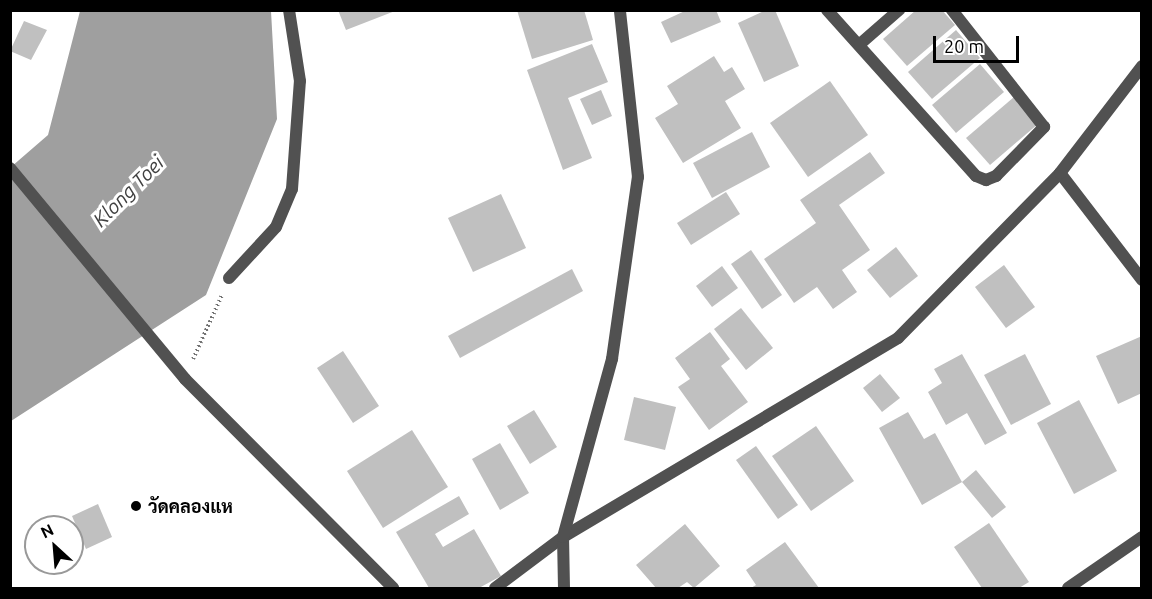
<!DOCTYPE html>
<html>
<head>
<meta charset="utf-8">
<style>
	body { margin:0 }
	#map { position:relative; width:1152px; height:599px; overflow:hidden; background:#fff; font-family:Ubuntu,Sarabun,sans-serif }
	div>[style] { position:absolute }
	.water>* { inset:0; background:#9f9f9f }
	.building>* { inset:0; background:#c0c0c0 }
	.path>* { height:4px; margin-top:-2px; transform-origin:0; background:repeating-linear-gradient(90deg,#737373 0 1.5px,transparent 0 4.5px) }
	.minor>* { height:12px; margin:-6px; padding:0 6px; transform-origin:6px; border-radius:6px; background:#515151 }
	.tertiary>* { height:12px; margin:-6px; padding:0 6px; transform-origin:6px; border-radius:6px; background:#515151 }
	.dots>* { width:16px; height:16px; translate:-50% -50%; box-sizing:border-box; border:3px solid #fff; border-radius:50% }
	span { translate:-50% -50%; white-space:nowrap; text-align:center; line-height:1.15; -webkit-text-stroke:6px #fff; paint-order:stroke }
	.poi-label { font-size:18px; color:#000; font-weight:700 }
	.left { translate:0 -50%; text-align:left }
	.water-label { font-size:20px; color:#404040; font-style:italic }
	.frame { position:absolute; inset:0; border:12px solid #000; pointer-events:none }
	.north { position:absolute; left:24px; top:515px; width:60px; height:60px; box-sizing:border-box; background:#fff; border:2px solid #999; border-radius:50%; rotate:334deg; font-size:16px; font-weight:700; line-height:24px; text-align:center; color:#000 }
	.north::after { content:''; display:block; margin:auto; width:21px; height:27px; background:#000; clip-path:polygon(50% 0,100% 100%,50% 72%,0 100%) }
	.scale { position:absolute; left:933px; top:36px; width:86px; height:27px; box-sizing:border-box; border:3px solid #000; border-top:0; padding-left:8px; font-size:18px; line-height:21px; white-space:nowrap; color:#000; -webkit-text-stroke:4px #fff; paint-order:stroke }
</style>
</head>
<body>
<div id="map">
	<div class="water">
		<i style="clip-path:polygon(80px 11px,271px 11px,277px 119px,206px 295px,11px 421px,11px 167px,48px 135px)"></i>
	</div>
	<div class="building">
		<i style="clip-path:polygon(338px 10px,395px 10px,395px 11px,346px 30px)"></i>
		<i style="clip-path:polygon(517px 10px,584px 10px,593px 40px,532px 59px)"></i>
		<i style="clip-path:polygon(687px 10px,716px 10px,721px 22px,671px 43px,661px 22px)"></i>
		<i style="clip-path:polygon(766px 10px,775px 10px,799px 66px,764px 82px,738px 23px)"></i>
		<i style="clip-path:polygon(916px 10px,942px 10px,955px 25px,907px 66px,883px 39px)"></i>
		<i style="clip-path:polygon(24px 21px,47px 30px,31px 60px,10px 51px)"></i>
		<i style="clip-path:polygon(956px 30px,980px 58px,932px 99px,908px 72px)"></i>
		<i style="clip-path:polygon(592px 44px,608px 82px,568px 98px,592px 158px,563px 170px,527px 70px)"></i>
		<i style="clip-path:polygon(714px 56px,724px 72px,732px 67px,745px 89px,725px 101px,741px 128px,683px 163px,655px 118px,678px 104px,667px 86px)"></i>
		<i style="clip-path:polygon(980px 64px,1004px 92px,956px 133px,932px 105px)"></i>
		<i style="clip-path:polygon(830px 81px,868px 135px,808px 177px,770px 123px)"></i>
		<i style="clip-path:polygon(601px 90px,612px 116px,592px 125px,580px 99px)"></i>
		<i style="clip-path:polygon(1014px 97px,1038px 124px,990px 165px,966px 138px)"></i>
		<i style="clip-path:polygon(752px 132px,770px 167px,712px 198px,693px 163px)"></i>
		<i style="clip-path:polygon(870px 152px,885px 173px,839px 205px,870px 250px,842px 270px,857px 292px,833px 309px,817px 287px,794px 303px,764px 259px,816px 223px,800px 200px)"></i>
		<i style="clip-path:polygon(726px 192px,740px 214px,691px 245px,677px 223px)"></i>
		<i style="clip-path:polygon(501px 194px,526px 248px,473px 272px,448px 218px)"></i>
		<i style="clip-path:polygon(896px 247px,918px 276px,890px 298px,867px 270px)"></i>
		<i style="clip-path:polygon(751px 250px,782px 295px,762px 309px,731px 264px)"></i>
		<i style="clip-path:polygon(1004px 265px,1035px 307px,1006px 328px,975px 287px)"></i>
		<i style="clip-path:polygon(722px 266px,738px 288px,712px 307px,696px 286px)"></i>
		<i style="clip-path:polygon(572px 269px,583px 291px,460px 358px,448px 336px)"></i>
		<i style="clip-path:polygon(741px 308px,773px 348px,746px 370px,714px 329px)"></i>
		<i style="clip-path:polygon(710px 332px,730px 359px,721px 366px,748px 402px,709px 430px,678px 387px,690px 379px,675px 358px)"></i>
		<i style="clip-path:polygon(1142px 336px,1142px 393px,1118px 404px,1096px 356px)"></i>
		<i style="clip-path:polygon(343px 351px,379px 406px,353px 423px,317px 368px)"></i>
		<i style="clip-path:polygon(962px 354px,1007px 433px,985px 445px,967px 413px,946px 425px,928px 392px,942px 383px,934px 369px)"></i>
		<i style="clip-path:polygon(1025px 354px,1051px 404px,1011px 425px,984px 375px)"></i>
		<i style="clip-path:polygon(880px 374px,900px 398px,882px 412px,863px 388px)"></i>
		<i style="clip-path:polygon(634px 397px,676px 407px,665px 450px,624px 440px)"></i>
		<i style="clip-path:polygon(1079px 400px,1117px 471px,1074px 494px,1037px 423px)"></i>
		<i style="clip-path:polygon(534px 410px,557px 447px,530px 464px,507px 426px)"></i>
		<i style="clip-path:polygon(908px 412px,924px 439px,935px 433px,962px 482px,922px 505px,879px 428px)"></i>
		<i style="clip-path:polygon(816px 426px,854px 481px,811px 511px,772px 456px)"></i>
		<i style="clip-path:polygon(412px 430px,448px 487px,383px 528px,347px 471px)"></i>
		<i style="clip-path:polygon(500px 443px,529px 493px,500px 510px,472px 459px)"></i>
		<i style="clip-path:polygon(756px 446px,798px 505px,778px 519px,736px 460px)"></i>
		<i style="clip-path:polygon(976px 470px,1006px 507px,992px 518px,962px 482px)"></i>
		<i style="clip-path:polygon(459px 496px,469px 514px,435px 534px,443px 547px,474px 529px,501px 576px,479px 588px,429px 588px,396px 532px)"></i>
		<i style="clip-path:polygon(98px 504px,112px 537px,86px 549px,72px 516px)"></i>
		<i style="clip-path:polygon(989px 523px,1029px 582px,1019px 588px,982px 588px,954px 547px)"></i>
		<i style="clip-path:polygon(685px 524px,720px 566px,694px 588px,687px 582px,678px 588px,656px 588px,636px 565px)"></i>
		<i style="clip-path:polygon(785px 542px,819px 588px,751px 588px,756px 585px,746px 570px)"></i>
	</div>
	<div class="path">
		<i style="left:193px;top:359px;width:70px;rotate:-65.6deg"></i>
	</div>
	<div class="minor">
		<i style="left:827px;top:10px;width:223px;rotate:48.1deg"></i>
		<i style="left:976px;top:176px;width:11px;rotate:22deg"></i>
		<i style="left:986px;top:180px;width:11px;rotate:-22deg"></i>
		<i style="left:996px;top:176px;width:69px;rotate:-45.6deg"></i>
		<i style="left:1044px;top:127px;width:149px;rotate:-128.2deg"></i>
		<i style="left:860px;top:44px;width:52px;rotate:-41.1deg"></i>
		<i style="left:10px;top:168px;width:274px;rotate:50.3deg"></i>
		<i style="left:1060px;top:173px;width:135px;rotate:52.5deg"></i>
		<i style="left:229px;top:278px;width:69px;rotate:-47.3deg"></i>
		<i style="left:276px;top:227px;width:41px;rotate:-67.2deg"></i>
		<i style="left:292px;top:189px;width:108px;rotate:-85.8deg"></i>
		<i style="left:300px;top:81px;width:72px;rotate:-98.8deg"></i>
		<i style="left:563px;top:537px;width:390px;rotate:-30.7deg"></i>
		<i style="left:898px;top:338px;width:231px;rotate:-45.5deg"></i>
		<i style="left:1060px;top:173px;width:135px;rotate:-52.5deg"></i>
		<i style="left:1068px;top:588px;width:90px;rotate:-34.6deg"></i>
	</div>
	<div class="tertiary">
		<i style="left:185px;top:379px;width:295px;rotate:45.1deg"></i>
		<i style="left:495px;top:588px;width:85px;rotate:-36.9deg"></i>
		<i style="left:564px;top:588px;width:51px;rotate:-91.1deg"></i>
		<i style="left:563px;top:537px;width:185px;rotate:-74.6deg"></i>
		<i style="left:612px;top:359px;width:184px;rotate:-81.9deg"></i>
		<i style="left:638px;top:177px;width:168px;rotate:-96.2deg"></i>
	</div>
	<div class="dots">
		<i style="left:136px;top:506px;background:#000"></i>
	</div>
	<div class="poi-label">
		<span class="left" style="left:148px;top:506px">วัดคลองแห</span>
	</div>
	<div class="water-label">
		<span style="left:128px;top:191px;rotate:-45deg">Klong Toei</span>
	</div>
	<div class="frame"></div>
	<div class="north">N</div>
	<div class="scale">20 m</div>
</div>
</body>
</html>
